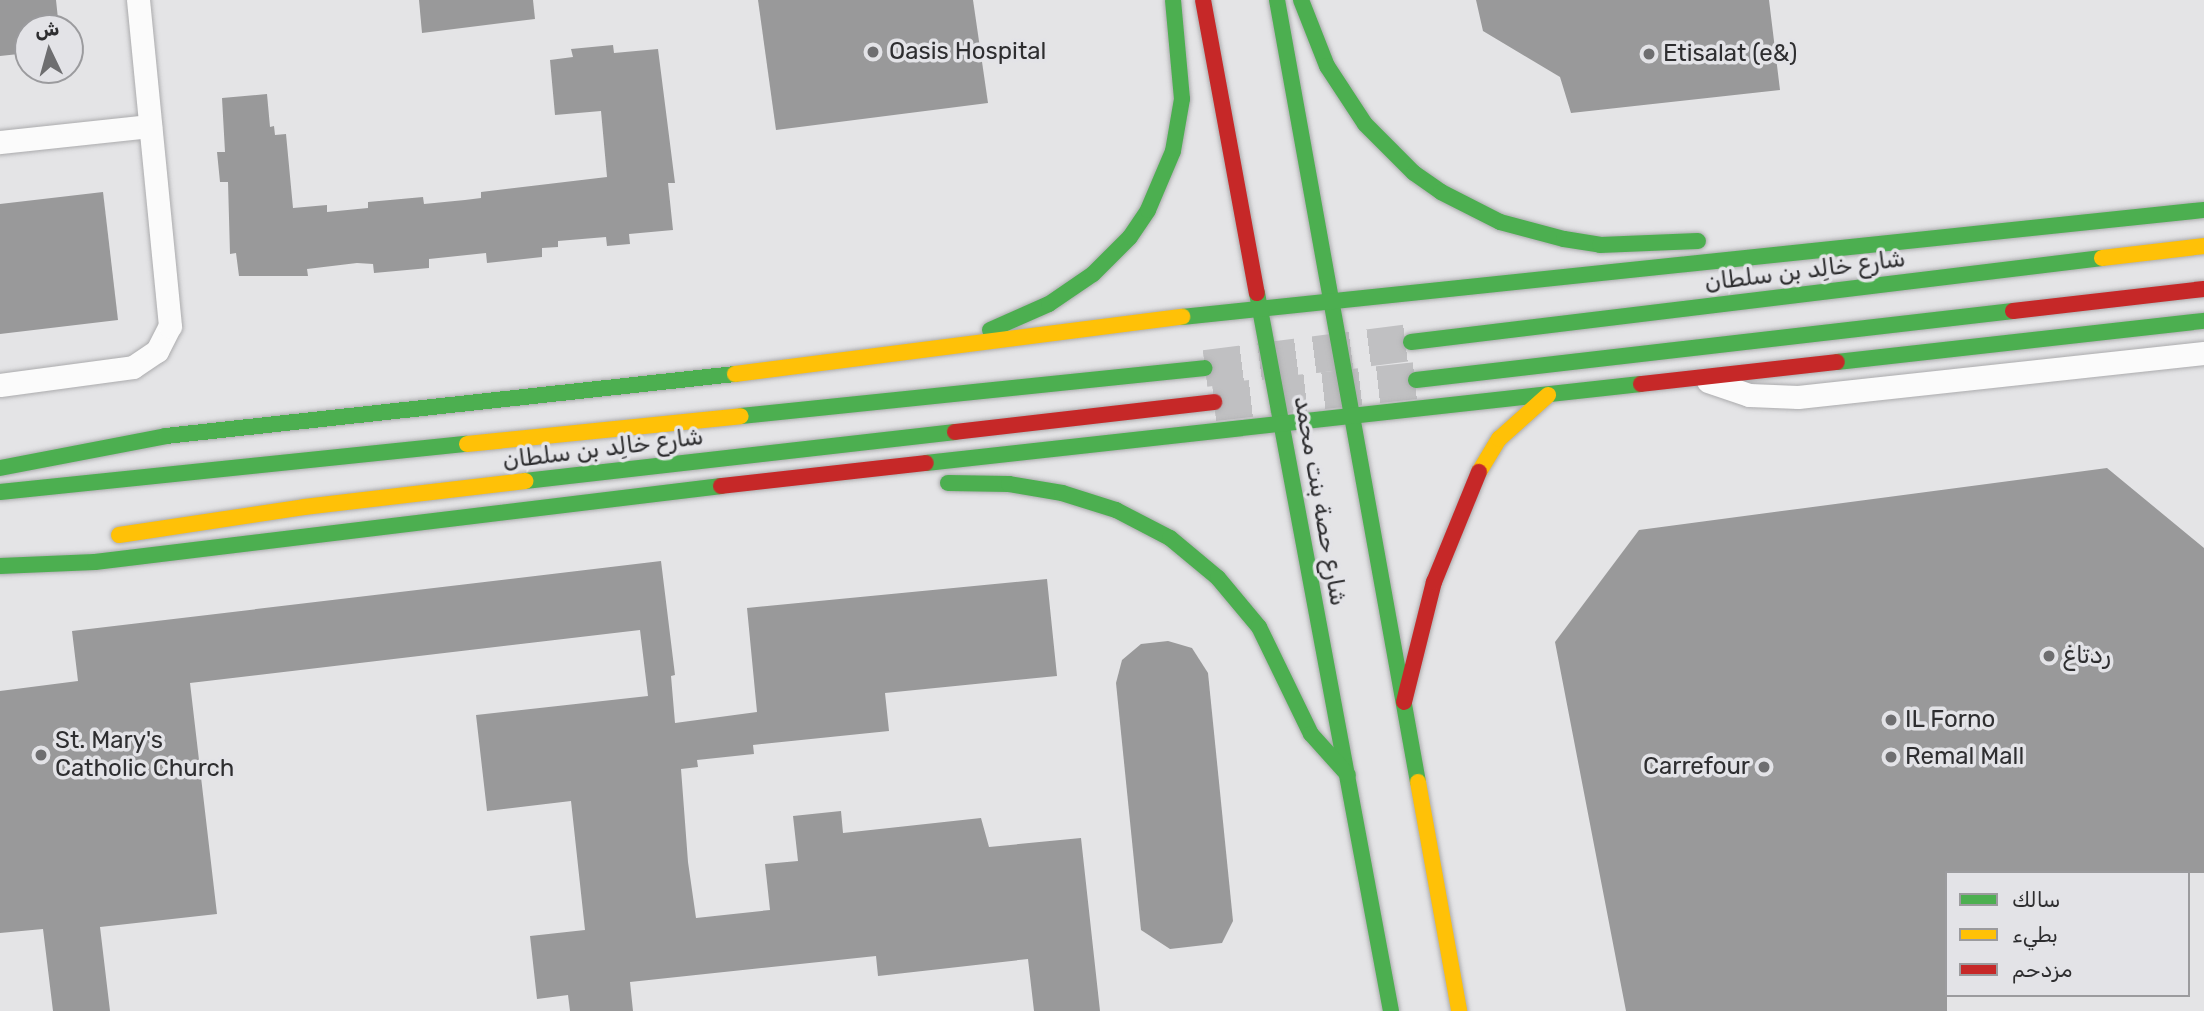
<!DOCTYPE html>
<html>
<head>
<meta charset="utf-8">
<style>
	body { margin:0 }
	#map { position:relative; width:2204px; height:1011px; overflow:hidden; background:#e4e4e6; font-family:Rubik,Vazirmatn,sans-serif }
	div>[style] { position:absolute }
	.building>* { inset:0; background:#99999a }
	.primary-tunnel>* { height:37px; margin-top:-18.5px; transform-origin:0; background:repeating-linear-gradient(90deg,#c0c0c2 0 37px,transparent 0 55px) }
	.roads { filter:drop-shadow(0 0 2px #ababad) drop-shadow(0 0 2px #ababad) }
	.street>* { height:23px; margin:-11.5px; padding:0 11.5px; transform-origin:11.5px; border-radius:11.5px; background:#fbfbfb }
	.fast>* { height:16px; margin:-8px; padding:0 8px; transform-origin:8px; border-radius:8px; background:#4caf50 }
	.slow>* { height:16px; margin:-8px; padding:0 8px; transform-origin:8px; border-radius:8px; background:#ffc107 }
	.jam>* { height:16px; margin:-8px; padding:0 8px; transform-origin:8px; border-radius:8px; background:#c62828 }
	.dots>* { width:19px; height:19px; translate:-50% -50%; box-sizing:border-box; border:4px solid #e3e3e7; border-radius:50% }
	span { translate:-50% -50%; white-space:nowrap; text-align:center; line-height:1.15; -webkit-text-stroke:7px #e3e3e7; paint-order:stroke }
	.poi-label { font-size:24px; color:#2e2e30 }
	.left { translate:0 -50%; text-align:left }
	.right { translate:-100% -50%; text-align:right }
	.street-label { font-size:24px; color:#2e2e30 }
	.legend { position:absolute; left:1945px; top:871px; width:245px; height:126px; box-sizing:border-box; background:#e3e3e7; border:2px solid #9b9b9e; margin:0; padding:9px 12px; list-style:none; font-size:21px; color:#2e2e30 }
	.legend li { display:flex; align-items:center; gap:14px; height:35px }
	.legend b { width:35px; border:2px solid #9b9b9e }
	.north { position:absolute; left:14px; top:14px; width:70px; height:70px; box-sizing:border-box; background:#e3e3e7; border:2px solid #9b9b9e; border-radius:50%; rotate:355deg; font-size:19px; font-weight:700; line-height:28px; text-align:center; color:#2e2e30 }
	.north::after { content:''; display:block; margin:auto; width:24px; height:32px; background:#6e6e70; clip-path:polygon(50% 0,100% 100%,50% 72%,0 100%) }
</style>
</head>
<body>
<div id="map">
	<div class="building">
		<i style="clip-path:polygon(0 0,56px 0,59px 28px,28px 28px,28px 53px,0 56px)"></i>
		<i style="clip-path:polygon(419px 0,533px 0,535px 19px,422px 33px)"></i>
		<i style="clip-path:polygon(758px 0,973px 0,988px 103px,776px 130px)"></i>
		<i style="clip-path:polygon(1476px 0,1769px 0,1780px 90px,1571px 113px,1560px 77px,1483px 31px)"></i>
		<i style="clip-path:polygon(613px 45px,614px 53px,658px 49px,675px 183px,668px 183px,673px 230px,629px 234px,630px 244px,607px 246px,606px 237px,558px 241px,558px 247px,542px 248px,542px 257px,487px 263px,486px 253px,429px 259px,429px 268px,374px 273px,373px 264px,357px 263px,307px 269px,308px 276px,239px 276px,236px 253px,230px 254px,228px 182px,220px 182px,217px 152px,225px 152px,222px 98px,267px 94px,270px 127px,274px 126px,275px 135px,286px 134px,293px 208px,327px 205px,327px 212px,368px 208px,368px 202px,423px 197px,424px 204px,465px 200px,481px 198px,481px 192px,607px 177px,601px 111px,555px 115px,550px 60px,573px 57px,571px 49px)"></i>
		<i style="clip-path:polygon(103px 192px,118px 320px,0 334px,0 204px)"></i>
		<i style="clip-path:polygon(2107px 468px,2204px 548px,2204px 873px,1947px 873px,1947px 1011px,1626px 1011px,1555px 642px,1639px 530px)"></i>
		<i style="clip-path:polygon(661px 561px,675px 675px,671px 676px,675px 723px,757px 712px,747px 608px,1047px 579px,1057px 676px,885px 693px,889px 731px,753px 745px,754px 754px,697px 760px,698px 767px,681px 769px,688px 862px,696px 918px,770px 910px,765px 864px,798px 861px,793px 816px,841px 811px,843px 833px,981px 818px,989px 847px,1081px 838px,1100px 1011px,1034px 1011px,1028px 959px,878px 976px,876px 956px,630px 982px,633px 1011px,570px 1011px,568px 995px,537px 999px,530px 936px,585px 930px,571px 801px,487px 811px,476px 715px,648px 696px,640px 630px,190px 683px,217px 914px,100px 927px,110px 1011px,53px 1011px,43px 929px,0 933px,0 691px,78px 681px,72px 631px)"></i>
		<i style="clip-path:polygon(1168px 641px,1192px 648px,1208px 673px,1233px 921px,1222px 943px,1170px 949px,1141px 930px,1116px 683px,1122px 660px,1141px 644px)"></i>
	</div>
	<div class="primary-tunnel">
		<i style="left:1205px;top:368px;width:208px;rotate:-7.2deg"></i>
		<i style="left:1214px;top:402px;width:203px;rotate:-6.2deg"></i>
	</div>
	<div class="roads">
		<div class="street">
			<i style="left:0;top:142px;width:151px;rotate:-6.1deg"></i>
			<i style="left:1708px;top:381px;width:43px;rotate:18.9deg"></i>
			<i style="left:1749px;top:395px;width:49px;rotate:2.3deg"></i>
			<i style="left:1798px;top:397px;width:408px;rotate:-6.2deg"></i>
			<i style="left:0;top:385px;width:134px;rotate:-7.7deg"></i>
			<i style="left:133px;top:367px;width:29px;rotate:-34deg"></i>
			<i style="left:157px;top:351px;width:28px;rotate:-63deg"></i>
			<i style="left:170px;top:326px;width:328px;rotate:-95.6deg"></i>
		</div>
		<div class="fast">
			<i style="left:1277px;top:0;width:795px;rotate:79.78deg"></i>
			<i style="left:1301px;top:0;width:71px;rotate:68.5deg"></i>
			<i style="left:1327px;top:66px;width:69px;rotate:56.8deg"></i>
			<i style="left:1365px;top:124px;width:69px;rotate:45deg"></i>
			<i style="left:1414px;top:173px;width:33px;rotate:35deg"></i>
			<i style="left:1441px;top:192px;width:66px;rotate:27deg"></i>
			<i style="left:1500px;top:222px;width:66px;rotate:14.9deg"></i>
			<i style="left:1564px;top:239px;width:36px;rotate:9deg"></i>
			<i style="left:1600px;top:245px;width:98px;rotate:-2.3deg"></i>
			<i style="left:1257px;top:293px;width:730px;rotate:79.43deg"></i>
			<i style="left:1182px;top:317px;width:1028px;rotate:-5.98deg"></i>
			<i style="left:990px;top:330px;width:64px;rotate:-23.8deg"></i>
			<i style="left:1049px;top:304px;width:53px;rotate:-34.3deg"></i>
			<i style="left:1093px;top:274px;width:52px;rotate:-45deg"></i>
			<i style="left:1130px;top:237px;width:32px;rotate:-56deg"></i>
			<i style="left:1148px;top:210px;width:64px;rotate:-67deg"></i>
			<i style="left:1173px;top:151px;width:53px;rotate:-80.2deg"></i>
			<i style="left:1182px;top:99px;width:99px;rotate:-95.2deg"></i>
			<i style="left:1411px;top:342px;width:696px;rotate:-6.93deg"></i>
			<i style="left:1837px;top:362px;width:369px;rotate:-6.4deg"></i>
			<i style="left:1416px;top:380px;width:601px;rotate:-6.59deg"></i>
			<i style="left:741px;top:416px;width:466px;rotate:-5.9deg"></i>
			<i style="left:926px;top:463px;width:719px;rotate:-6.31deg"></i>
			<i style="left:0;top:468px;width:169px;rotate:-10.9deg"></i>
			<i style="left:166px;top:436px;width:572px;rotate:-6.22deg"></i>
			<i style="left:525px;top:481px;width:433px;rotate:-6.5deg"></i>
			<i style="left:948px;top:483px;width:61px;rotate:0.9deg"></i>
			<i style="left:1009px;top:484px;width:54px;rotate:9.6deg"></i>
			<i style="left:1062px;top:493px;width:57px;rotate:17.5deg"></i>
			<i style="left:1116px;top:510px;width:61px;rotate:27.4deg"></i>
			<i style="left:1170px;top:538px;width:62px;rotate:39.8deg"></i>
			<i style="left:1218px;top:578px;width:64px;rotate:50.1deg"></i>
			<i style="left:1259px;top:627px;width:119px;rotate:64.1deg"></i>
			<i style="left:1311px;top:734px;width:55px;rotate:47.9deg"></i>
			<i style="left:0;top:492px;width:469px;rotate:-5.9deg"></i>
			<i style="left:0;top:566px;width:95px;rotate:-2.4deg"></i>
			<i style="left:95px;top:562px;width:631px;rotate:-6.92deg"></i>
		</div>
		<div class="slow">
			<i style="left:2102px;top:258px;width:103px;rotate:-6.7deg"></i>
			<i style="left:735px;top:374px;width:451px;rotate:-7.3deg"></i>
			<i style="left:467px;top:444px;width:275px;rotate:-5.8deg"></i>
			<i style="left:1479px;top:472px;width:39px;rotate:-59deg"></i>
			<i style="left:1499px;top:439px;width:66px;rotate:-41.9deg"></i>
			<i style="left:119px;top:535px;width:187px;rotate:-8.6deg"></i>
			<i style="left:304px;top:507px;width:223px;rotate:-6.7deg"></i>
			<i style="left:1418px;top:782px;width:233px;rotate:79.8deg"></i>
		</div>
		<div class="jam">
			<i style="left:1203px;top:0;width:298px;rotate:79.6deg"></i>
			<i style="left:2013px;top:311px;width:192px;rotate:-6.6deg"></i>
			<i style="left:1641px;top:384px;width:197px;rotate:-6.4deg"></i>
			<i style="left:955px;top:432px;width:261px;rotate:-6.6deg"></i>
			<i style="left:721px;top:486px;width:206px;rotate:-6.4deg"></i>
			<i style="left:1404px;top:702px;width:124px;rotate:-76deg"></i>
			<i style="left:1434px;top:582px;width:119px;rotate:-67.8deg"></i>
		</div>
	</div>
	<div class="dots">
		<i style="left:873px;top:52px;background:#6e6e70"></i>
		<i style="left:1649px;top:54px;background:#6e6e70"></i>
		<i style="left:2049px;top:656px;background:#6e6e70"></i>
		<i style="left:1891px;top:720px;background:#6e6e70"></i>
		<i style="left:41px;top:755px;background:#6e6e70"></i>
		<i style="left:1891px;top:757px;background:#6e6e70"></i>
		<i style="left:1764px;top:767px;background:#6e6e70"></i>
	</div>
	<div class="poi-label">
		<span class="left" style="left:889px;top:52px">Oasis Hospital</span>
		<span class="left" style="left:1663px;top:54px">Etisalat (e&amp;)</span>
		<span class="left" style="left:2063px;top:656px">ردتاغ</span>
		<span class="left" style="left:1905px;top:720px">IL Forno</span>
		<span class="left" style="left:55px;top:755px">St. Mary's<br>Catholic Church</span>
		<span class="left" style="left:1905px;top:757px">Remal Mall</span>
		<span class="right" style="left:1750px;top:767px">Carrefour</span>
	</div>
	<div class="street-label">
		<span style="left:1805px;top:271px;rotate:-7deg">شارع خالِد بن سلطان</span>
		<span style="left:603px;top:449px;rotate:-7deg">شارع خالِد بن سلطان</span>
		<span style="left:1320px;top:501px;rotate:80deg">شارع حصة بنت محمد</span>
	</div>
	<ul class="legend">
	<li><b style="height:9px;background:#4caf50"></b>سالك</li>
	<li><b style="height:9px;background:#ffc107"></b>بطيء</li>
	<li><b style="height:9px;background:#c62828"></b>مزدحم</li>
	</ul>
	<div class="north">ش</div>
</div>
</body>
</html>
